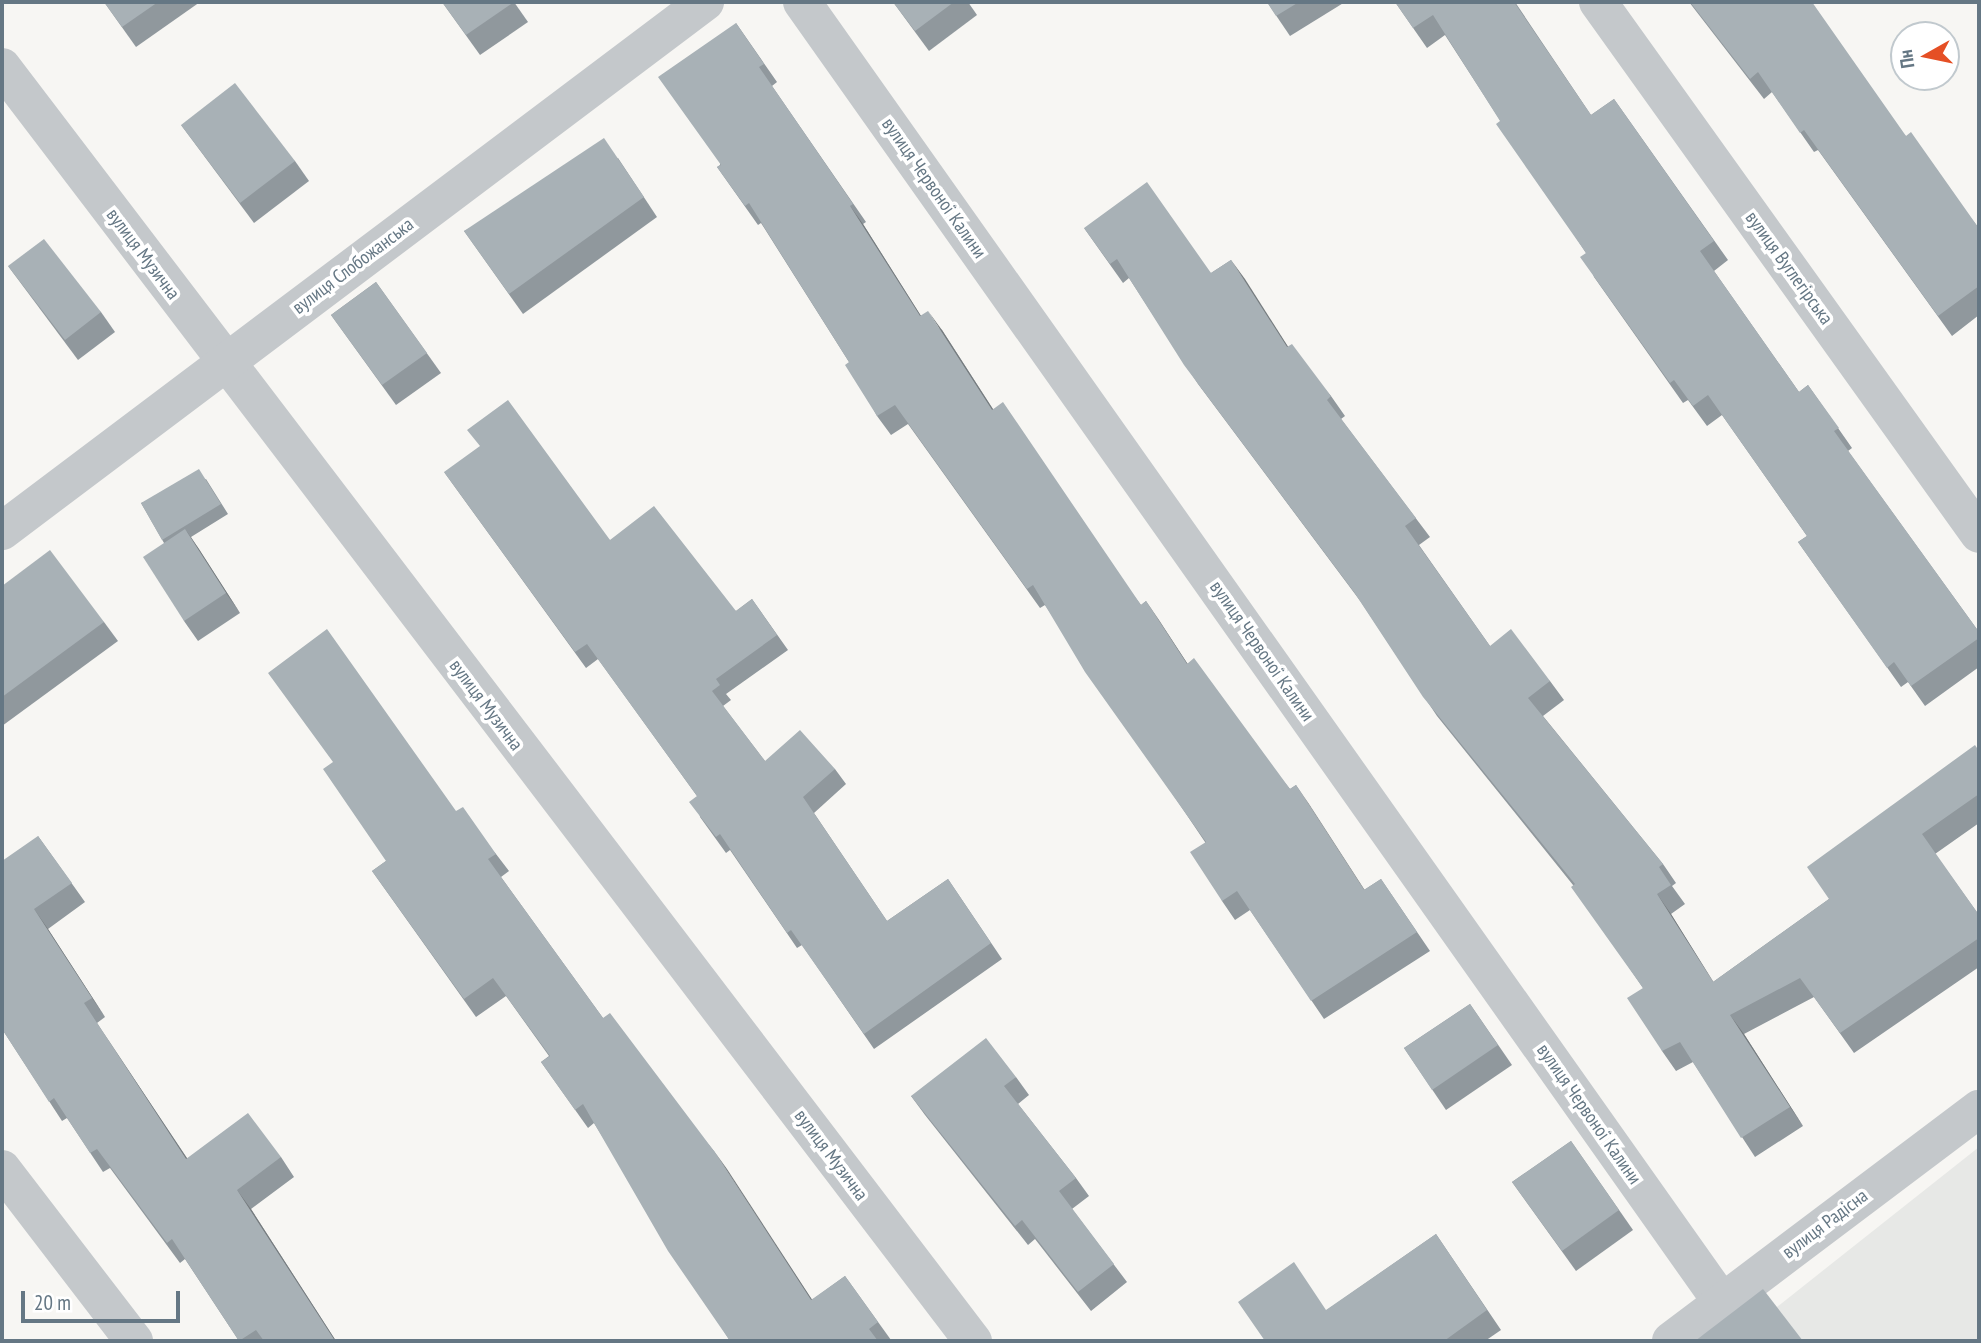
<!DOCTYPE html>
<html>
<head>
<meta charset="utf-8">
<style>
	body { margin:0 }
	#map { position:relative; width:1981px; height:1343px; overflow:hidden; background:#f7f6f3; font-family:"PT Sans Narrow",sans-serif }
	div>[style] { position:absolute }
	.built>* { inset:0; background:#e7e8e6 }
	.minor>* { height:38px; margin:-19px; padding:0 19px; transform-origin:19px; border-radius:19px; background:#c4c8cb }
	.wall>* { inset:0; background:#90989d }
	.shaded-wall>* { inset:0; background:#767c7f }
	.building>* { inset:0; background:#a8b1b6 }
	span { translate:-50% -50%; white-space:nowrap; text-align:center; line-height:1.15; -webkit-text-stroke:7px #fff; paint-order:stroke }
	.street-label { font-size:19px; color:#657784 }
	.frame { position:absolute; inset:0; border:4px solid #657784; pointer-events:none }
	.north { position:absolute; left:1890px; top:21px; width:70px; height:70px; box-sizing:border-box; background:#fff; border:2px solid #c1c9ce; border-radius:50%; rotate:261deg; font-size:19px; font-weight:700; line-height:28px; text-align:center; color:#657784 }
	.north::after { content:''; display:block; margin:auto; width:24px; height:32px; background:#e54f25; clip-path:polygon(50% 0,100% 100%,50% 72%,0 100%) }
	.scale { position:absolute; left:21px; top:1291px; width:159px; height:32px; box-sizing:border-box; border:4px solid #657784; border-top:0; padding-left:9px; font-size:21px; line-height:24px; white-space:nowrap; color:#657784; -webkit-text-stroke:5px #fff; paint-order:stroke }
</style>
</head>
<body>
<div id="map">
	<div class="built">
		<i style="clip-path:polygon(1979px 1147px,1979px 1341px,1734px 1341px)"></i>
	</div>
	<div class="minor">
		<i style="left:802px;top:2px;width:1591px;rotate:54.72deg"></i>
		<i style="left:1598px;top:2px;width:654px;rotate:54.39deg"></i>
		<i style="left:2px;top:67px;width:1602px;rotate:52.69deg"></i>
		<i style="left:2px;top:531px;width:880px;rotate:-36.96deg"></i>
		<i style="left:2px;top:1169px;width:217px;rotate:52.5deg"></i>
		<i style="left:1671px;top:1341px;width:386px;rotate:-37deg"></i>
	</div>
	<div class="wall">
		<i style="clip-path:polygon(104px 2px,200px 2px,136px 47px)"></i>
		<i style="clip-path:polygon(442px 2px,514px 2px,528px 22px,480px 55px)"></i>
		<i style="clip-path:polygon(893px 2px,968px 2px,977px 15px,929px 51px)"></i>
		<i style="clip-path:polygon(1267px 2px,1345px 2px,1290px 36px)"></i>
		<i style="clip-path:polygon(1395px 2px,1515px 2px,1591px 115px,1614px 99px,1728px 260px,1714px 271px,1799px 392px,1808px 385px,1852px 448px,1848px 451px,1979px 632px,1979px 667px,1925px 706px,1908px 682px,1901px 687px,1798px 542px,1807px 536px,1722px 415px,1707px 426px,1688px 400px,1683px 403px,1594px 277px,1586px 253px,1445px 35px,1427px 48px)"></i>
		<i style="clip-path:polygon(1689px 2px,1906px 136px,1978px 227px,1979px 226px,1979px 315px,1952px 336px,1818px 150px,1814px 152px,1772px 92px,1764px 99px)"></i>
		<i style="clip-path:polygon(736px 23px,777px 82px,772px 86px,866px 222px,863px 224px,921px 316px,942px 330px,993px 409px,1141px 605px,1146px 601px,1187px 663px,1290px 789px,1296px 785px,1364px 890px,1381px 879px,1430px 951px,1324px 1019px,1250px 910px,1235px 920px,1222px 901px,1205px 842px,1045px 605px,1040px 608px,908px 424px,891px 435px,877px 416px,849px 362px,761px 223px,758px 225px,717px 167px,720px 165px)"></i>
		<i style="clip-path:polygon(181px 125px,295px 161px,309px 181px,254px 223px)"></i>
		<i style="clip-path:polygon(618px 158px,657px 217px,523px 314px,464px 231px)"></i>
		<i style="clip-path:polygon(1084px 228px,1211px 273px,1231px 260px,1288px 347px,1331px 396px,1345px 416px,1341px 419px,1430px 537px,1419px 545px,1490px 646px,1550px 681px,1564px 700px,1543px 716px,1663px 864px,1676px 883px,1672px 886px,1685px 904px,1671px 914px,1713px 982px,1829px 899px,1979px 751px,1979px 823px,1935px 854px,1979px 915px,1979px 967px,1854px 1053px,1814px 997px,1744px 1034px,1803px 1126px,1755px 1157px,1693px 1062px,1676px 1071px,1662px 1051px,1643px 988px,1573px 885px,1437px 716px,1361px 602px,1198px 384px,1129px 278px,1123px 283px)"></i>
		<i style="clip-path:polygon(8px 266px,101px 312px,115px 332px,78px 360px)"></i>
		<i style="clip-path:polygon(376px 282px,441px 373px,396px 405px,331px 315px)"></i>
		<i style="clip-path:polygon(444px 472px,610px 540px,736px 611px,752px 599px,788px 650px,726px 694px,731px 700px,723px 706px,765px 761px,835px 769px,846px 784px,814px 813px,887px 921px,948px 879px,1002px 959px,874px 1049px,802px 945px,797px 948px,730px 850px,726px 853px,700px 817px,697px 796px,598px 659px,586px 668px)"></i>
		<i style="clip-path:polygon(206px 479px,228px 514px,191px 537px,240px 613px,198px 641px,184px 621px,164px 543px,141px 503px)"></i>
		<i style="clip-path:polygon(2px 586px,104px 622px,118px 641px,2px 726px)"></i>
		<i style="clip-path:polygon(456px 811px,496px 854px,509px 871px,501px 877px,603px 1018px,714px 1151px,812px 1300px,845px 1276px,891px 1340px,889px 1341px,730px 1341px,594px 1123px,588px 1128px,541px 1062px,549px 1056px,506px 996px,476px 1017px,372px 871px)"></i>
		<i style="clip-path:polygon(38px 836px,85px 902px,48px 929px,105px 1017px,97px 1023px,187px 1158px,281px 1157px,294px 1177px,251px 1209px,336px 1341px,239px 1341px,185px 1259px,180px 1263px,110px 1168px,103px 1172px,67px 1118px,62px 1121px,2px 1029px)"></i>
		<i style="clip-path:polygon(1470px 1004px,1512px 1065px,1446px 1110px,1404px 1048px)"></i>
		<i style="clip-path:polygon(1016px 1077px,1029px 1095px,1018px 1104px,1076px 1178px,1089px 1196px,1072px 1209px,1127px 1282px,1091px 1311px,1035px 1239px,1028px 1245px,925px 1115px,911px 1096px)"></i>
		<i style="clip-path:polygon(1571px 1141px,1633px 1230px,1576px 1271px,1512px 1182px)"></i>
		<i style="clip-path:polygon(1436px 1234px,1501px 1330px,1485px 1341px,1265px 1341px,1327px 1310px)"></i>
	</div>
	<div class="shaded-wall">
		<i style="clip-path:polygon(850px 206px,863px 224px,933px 335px,920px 316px)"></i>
		<i style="clip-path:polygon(1231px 260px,1245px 279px,1301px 367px,1287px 347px)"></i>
		<i style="clip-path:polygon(928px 311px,942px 330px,1005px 428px,992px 410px)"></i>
		<i style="clip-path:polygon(185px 529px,199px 549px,240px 613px,226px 593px)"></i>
		<i style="clip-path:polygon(1146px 601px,1159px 620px,1200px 683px,1187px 664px)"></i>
		<i style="clip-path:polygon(1296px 785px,1309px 804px,1377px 909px,1364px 890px)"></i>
		<i style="clip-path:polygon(1657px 894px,1671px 914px,1726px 1002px,1713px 982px)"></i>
		<i style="clip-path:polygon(34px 909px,48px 929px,105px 1017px,92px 998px)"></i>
		<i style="clip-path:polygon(84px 1003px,97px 1023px,200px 1178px,186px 1159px)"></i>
		<i style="clip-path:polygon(1730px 1015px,1744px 1034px,1803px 1126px,1790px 1107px)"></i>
		<i style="clip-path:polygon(714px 1151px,727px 1169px,824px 1318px,811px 1300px)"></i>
		<i style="clip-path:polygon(237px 1190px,251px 1209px,336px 1341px,335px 1341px)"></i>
	</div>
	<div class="building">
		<i style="clip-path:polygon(104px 2px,158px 2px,122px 27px)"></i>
		<i style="clip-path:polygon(442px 2px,514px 2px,466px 35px)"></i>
		<i style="clip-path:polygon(893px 2px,954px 2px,915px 31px)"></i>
		<i style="clip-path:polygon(1267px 2px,1299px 2px,1276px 16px)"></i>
		<i style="clip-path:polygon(1395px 2px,1514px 2px,1591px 115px,1614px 99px,1714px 241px,1700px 251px,1799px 392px,1808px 385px,1839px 428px,1834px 431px,1979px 632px,1979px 638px,1911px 686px,1894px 662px,1887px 668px,1798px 542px,1807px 536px,1708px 395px,1693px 406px,1674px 380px,1670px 383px,1580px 257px,1586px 253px,1496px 124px,1500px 121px,1433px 15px,1413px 28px)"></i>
		<i style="clip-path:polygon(1690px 2px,1812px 2px,1906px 136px,1911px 132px,1978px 227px,1979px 226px,1979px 286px,1938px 316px,1804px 130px,1800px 133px,1758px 72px,1750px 79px)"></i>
		<i style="clip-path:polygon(736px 23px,764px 64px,759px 67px,853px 204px,850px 206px,920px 316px,928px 311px,992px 410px,1003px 402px,1141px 605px,1146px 601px,1187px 664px,1194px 658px,1290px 789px,1296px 785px,1364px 890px,1381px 879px,1417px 932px,1311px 1001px,1237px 891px,1222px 901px,1190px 852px,1206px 842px,1085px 672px,1033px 585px,1027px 589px,895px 405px,877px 416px,845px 365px,849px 362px,749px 203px,745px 206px,717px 167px,721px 165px,658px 77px)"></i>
		<i style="clip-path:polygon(235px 83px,295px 161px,240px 203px,181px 125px)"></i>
		<i style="clip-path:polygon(604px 138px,644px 197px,509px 294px,464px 231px)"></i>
		<i style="clip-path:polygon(1147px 182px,1211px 273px,1231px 260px,1287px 347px,1292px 344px,1331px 396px,1327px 400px,1416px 518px,1405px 526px,1490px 646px,1511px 629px,1550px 681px,1528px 698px,1663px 864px,1659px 867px,1671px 885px,1657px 894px,1713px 982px,1829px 899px,1807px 867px,1975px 745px,1979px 751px,1979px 794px,1922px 834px,1979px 915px,1979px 938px,1840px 1033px,1800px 978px,1730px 1015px,1790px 1107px,1741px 1138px,1680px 1042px,1662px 1051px,1627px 998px,1643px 988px,1571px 887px,1575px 884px,1423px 697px,1354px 592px,1184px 365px,1117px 259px,1110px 264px,1084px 228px)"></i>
		<i style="clip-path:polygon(44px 239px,101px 312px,65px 340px,8px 266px)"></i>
		<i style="clip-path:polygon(376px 282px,427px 353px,382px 385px,331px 315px)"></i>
		<i style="clip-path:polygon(508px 400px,610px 540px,654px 506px,736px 611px,752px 599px,777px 635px,716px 679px,720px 685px,712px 691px,765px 761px,800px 730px,835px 769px,803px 797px,887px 921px,948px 879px,991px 943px,864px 1034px,791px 930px,787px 933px,720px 834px,716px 837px,689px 802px,697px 796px,587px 644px,575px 652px,444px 472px,480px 446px,467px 430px)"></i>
		<i style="clip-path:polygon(199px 469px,221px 504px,162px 540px,141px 503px)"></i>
		<i style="clip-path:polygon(185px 529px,226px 593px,184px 621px,143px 557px)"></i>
		<i style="clip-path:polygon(50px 550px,104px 622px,2px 697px,2px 586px)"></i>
		<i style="clip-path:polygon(327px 629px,456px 811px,463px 807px,496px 854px,488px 859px,603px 1018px,610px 1013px,714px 1151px,811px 1300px,845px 1276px,878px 1322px,869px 1329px,878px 1341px,730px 1341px,668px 1251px,583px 1104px,575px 1110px,541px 1062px,550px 1056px,493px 978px,464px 999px,372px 871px,386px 861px,323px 769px,333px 762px,268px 673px)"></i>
		<i style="clip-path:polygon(38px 836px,72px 883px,34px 909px,92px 998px,84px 1003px,186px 1159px,248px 1113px,281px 1157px,237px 1190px,335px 1341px,264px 1341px,256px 1330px,239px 1341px,172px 1239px,167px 1243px,97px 1149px,90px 1153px,54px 1098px,49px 1102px,2px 1029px,2px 861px)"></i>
		<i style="clip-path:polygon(1470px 1004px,1498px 1045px,1432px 1090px,1404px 1048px)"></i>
		<i style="clip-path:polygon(986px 1038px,1016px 1077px,1004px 1086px,1076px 1178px,1059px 1191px,1114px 1264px,1078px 1292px,1022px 1220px,1015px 1226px,911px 1096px)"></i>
		<i style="clip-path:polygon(1571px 1141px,1619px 1210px,1562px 1251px,1512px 1182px)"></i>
		<i style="clip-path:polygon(1436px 1234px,1487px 1310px,1444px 1341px,1265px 1341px,1238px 1302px,1294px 1262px,1326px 1310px)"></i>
		<i style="clip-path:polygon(1763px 1289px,1803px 1341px,1695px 1341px)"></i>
	</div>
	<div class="street-label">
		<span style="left:934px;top:188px;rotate:55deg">вулиця Червоної Калини</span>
		<span style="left:143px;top:254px;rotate:53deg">вулиця Музична</span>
		<span style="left:353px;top:266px;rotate:-37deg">вулиця Слобожанська</span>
		<span style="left:1789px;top:268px;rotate:54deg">вулиця Вуглегірська</span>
		<span style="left:1262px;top:651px;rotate:55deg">вулиця Червоної Калини</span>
		<span style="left:486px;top:705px;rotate:53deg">вулиця Музична</span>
		<span style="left:1589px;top:1114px;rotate:55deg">вулиця Червоної Калини</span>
		<span style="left:831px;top:1155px;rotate:53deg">вулиця Музична</span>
		<span style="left:1825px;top:1224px;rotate:-37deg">вулиця Радісна</span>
	</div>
	<div class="frame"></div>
	<div class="north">Пн</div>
	<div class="scale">20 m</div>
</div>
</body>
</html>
